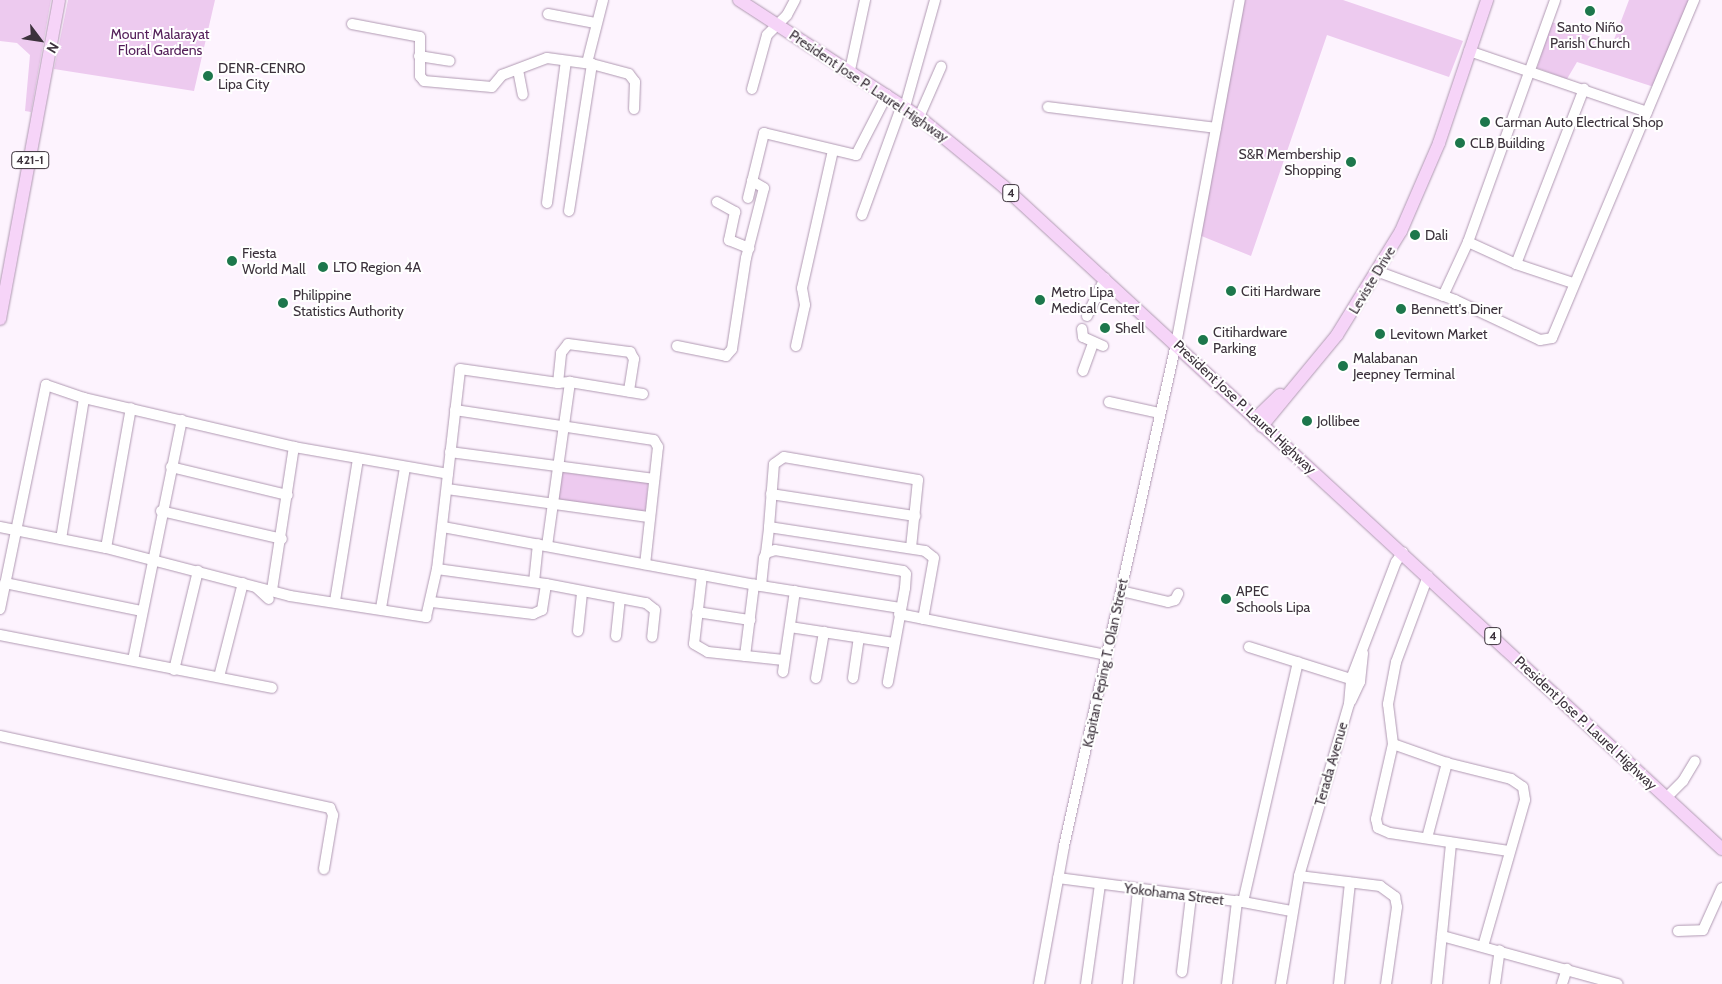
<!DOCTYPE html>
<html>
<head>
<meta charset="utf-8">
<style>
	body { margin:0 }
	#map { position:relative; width:1722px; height:984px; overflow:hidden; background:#fdf3fe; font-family:Cabin,sans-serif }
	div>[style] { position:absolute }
	.green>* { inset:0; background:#edcaef }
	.roads { filter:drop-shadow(0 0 1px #b099b2) drop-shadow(0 0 1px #b099b2) }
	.minor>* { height:10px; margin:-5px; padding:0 5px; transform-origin:5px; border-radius:5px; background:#fff }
	.major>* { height:12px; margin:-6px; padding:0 6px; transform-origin:6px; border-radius:6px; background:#f6d4f8 }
	.dots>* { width:14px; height:14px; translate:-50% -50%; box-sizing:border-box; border:2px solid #fff; border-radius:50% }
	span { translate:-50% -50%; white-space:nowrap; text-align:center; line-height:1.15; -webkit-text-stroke:4px #fff; paint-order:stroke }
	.shield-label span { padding:1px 4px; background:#fff; border:1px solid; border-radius:4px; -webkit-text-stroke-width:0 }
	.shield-label { font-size:12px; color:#3c323c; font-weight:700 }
	.poi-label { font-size:14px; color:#3c323c }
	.left { translate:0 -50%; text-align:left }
	.right { translate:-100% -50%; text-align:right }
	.park-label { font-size:14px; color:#55205a }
	.street-label { font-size:14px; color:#3c323c }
	.north { position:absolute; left:15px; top:15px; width:50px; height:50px; -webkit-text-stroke:4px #fff; paint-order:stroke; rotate:121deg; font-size:14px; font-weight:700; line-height:20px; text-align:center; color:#3c323c }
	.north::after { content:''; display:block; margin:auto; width:18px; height:22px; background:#3c323c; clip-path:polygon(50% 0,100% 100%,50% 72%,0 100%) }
</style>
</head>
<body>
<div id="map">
	<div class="green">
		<i style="clip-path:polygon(0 0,51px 0,31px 112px,25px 111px,30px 55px,17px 43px,0 41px)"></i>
		<i style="clip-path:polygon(68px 0,215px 0,194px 91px,54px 69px)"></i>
		<i style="clip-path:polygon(1245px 0,1343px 0,1463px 41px,1449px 77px,1327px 35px,1251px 256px,1199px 235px)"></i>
		<i style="clip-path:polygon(1629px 0,1691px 0,1654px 87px,1577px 62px,1567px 79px,1537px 68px,1552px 22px,1612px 45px)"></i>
		<i style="clip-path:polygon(560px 472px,648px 483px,646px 509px,642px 512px,559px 500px,556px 496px)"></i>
	</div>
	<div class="roads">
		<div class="minor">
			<i style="left:548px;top:14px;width:48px;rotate:10.8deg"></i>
			<i style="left:352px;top:24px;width:69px;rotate:10.8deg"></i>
			<i style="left:420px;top:37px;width:39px;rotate:90deg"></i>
			<i style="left:420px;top:76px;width:6px;rotate:51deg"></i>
			<i style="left:424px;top:81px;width:68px;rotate:5deg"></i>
			<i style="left:492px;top:87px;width:16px;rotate:-50deg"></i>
			<i style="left:502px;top:75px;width:48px;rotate:-20.7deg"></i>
			<i style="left:547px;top:58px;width:45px;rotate:7.6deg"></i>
			<i style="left:592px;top:64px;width:38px;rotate:15deg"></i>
			<i style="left:629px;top:74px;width:10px;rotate:53deg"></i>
			<i style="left:635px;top:82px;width:27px;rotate:92deg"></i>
			<i style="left:1469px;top:51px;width:188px;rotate:18.9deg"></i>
			<i style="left:419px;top:56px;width:31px;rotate:9deg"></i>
			<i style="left:587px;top:63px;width:65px;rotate:-75.7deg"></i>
			<i style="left:518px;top:70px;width:25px;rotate:79deg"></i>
			<i style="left:850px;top:70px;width:72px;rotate:-77.9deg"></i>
			<i style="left:752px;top:89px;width:56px;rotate:-74.5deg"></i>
			<i style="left:767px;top:35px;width:28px;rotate:-45deg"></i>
			<i style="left:787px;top:15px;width:17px;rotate:-62deg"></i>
			<i style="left:905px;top:107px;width:111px;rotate:-74.3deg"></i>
			<i style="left:1048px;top:107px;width:169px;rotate:7.1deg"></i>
			<i style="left:919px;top:117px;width:55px;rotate:-66.3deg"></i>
			<i style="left:748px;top:198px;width:67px;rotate:-76.2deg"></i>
			<i style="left:764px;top:133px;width:95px;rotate:13.4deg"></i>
			<i style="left:856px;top:155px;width:68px;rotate:-62.7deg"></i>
			<i style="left:717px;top:202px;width:21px;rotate:29deg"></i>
			<i style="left:735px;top:212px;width:29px;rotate:102deg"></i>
			<i style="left:729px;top:240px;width:22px;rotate:22deg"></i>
			<i style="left:547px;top:203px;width:143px;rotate:-82.4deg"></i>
			<i style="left:569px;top:211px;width:149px;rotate:-81.1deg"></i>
			<i style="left:862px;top:215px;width:117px;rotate:-70deg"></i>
			<i style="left:1468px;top:242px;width:53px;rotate:24.6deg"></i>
			<i style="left:1516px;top:264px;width:60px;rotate:18.4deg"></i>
			<i style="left:1516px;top:264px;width:188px;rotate:-68.8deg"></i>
			<i style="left:1379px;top:272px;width:81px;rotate:20.2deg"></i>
			<i style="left:1455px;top:300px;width:94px;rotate:25.2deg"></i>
			<i style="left:1540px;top:340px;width:12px;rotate:-9deg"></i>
			<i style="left:1552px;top:338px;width:367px;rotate:-67.2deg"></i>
			<i style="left:1443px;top:296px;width:60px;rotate:-65.2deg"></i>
			<i style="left:1468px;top:242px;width:257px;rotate:-70.2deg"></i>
			<i style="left:1087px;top:316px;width:42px;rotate:-64.7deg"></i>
			<i style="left:1082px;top:329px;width:8px;rotate:83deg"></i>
			<i style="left:1083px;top:337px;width:22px;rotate:24deg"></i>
			<i style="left:677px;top:346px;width:50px;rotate:11.5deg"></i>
			<i style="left:726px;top:356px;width:9px;rotate:-49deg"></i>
			<i style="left:732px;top:349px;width:92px;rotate:-81.3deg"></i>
			<i style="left:746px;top:258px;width:72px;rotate:-75.6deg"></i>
			<i style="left:764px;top:188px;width:14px;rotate:-150deg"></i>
			<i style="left:796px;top:346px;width:42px;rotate:-77.6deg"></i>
			<i style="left:805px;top:305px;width:17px;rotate:-100deg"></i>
			<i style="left:802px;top:288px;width:141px;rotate:-77.3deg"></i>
			<i style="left:1083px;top:371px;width:30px;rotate:-70deg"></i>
			<i style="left:558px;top:383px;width:30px;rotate:-84deg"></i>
			<i style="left:561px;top:353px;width:11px;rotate:-52deg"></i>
			<i style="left:568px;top:344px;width:63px;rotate:7.4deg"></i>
			<i style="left:630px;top:352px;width:8px;rotate:60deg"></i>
			<i style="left:634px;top:359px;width:33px;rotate:99deg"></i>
			<i style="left:1109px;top:402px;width:51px;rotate:12.4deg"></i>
			<i style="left:455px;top:410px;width:201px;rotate:8.6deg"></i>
			<i style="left:654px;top:440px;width:8px;rotate:60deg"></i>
			<i style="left:658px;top:447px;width:118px;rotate:96.3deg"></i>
			<i style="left:450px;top:452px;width:206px;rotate:7.5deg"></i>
			<i style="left:171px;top:467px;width:120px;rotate:13.5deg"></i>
			<i style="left:447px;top:489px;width:205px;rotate:7.9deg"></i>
			<i style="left:771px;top:494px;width:146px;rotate:8.7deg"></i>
			<i style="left:161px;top:511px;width:124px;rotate:13deg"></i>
			<i style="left:0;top:527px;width:108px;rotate:11.2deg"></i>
			<i style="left:106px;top:548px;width:190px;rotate:14.6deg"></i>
			<i style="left:290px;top:596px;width:138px;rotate:8.8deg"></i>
			<i style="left:426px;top:617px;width:49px;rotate:-77.1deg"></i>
			<i style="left:437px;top:569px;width:201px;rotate:-83.4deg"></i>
			<i style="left:460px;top:369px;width:99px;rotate:8.1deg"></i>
			<i style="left:558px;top:383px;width:12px;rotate:-5deg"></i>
			<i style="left:570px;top:382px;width:74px;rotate:9.3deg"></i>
			<i style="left:443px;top:527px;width:323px;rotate:10.5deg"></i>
			<i style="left:761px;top:586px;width:141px;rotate:9deg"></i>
			<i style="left:769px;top:527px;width:63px;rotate:-85.5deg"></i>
			<i style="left:774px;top:464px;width:12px;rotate:-35deg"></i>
			<i style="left:784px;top:457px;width:136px;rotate:9.7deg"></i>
			<i style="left:918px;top:480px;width:68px;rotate:95.9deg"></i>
			<i style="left:61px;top:539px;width:143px;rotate:-80.7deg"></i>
			<i style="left:547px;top:546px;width:166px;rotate:-82deg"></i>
			<i style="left:106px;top:548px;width:142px;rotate:-79.9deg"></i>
			<i style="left:766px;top:553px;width:26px;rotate:-83deg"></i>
			<i style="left:769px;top:527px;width:158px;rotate:8.7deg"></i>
			<i style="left:925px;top:551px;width:11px;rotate:38deg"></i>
			<i style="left:934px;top:558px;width:62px;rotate:100.2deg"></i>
			<i style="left:437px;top:569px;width:110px;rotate:7.8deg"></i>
			<i style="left:546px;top:584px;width:102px;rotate:10.8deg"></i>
			<i style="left:646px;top:603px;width:11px;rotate:38deg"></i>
			<i style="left:655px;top:610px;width:27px;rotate:96deg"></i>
			<i style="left:702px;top:575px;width:69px;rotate:96.6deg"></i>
			<i style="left:694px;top:644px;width:16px;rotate:30deg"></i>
			<i style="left:708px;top:652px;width:76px;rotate:6deg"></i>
			<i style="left:1428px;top:576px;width:92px;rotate:110.4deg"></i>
			<i style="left:1396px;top:662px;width:43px;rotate:100.8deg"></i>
			<i style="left:1388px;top:704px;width:40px;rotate:82.9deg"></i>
			<i style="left:1393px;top:744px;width:77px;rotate:102.8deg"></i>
			<i style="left:1376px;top:819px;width:9px;rotate:77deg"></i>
			<i style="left:1378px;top:828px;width:13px;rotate:23deg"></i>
			<i style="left:1390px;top:833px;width:120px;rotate:8.6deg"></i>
			<i style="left:534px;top:582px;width:38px;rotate:-84deg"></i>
			<i style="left:5px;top:583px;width:140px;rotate:11.6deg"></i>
			<i style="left:761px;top:586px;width:28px;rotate:-84deg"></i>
			<i style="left:764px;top:558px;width:5px;rotate:-68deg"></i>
			<i style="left:766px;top:553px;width:9px;rotate:-18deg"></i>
			<i style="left:775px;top:550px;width:130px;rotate:9.3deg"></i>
			<i style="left:903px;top:571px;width:4px;rotate:45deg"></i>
			<i style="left:906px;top:574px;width:14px;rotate:94deg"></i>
			<i style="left:905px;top:588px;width:96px;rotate:100.3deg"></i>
			<i style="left:257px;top:588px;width:16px;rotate:43deg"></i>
			<i style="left:272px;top:590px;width:145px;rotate:-81.3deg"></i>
			<i style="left:1121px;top:591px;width:48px;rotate:13.2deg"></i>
			<i style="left:1168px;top:602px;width:7px;rotate:-16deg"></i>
			<i style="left:1175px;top:600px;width:7px;rotate:-63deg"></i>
			<i style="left:335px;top:601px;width:144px;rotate:-80.8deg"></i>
			<i style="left:432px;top:602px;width:102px;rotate:6.8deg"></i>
			<i style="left:533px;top:614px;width:10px;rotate:-24deg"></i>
			<i style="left:542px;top:610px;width:26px;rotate:-81deg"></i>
			<i style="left:381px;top:608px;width:143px;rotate:-80.3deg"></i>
			<i style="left:0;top:609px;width:229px;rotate:-78.4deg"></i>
			<i style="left:46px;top:385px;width:40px;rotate:18.9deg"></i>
			<i style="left:84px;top:398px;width:216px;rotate:13.1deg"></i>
			<i style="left:294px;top:447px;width:156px;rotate:9.9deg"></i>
			<i style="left:697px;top:612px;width:54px;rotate:8.6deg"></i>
			<i style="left:899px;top:614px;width:212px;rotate:11.2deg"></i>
			<i style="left:790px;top:627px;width:105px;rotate:8.7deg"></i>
			<i style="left:578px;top:631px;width:39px;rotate:-84deg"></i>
			<i style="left:0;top:635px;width:277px;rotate:11deg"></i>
			<i style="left:616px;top:636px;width:37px;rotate:-84deg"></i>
			<i style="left:1249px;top:647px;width:116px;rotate:17.5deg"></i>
			<i style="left:745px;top:656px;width:72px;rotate:-82.8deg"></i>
			<i style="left:133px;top:660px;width:245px;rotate:-78.5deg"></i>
			<i style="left:174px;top:670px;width:102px;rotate:-76.4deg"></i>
			<i style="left:783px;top:672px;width:82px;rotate:-81.6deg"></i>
			<i style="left:219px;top:677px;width:97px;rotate:-75.7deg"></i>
			<i style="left:816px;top:678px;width:47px;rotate:-80.1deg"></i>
			<i style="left:853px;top:678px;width:41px;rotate:-81.7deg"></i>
			<i style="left:1351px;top:701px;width:21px;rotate:-65deg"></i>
			<i style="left:1360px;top:682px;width:29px;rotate:-84deg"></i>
			<i style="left:0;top:736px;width:338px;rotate:12.3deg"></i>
			<i style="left:330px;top:808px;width:8px;rotate:67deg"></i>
			<i style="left:333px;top:815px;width:55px;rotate:99.5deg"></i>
			<i style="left:1393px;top:744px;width:57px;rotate:19.4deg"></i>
			<i style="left:1447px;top:763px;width:66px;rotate:14deg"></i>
			<i style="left:1511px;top:779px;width:14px;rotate:34deg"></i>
			<i style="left:1523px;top:787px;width:13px;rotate:81deg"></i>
			<i style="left:1525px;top:800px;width:152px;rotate:106deg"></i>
			<i style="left:1666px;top:798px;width:24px;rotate:-45deg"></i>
			<i style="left:1683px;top:781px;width:23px;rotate:-59deg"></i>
			<i style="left:1427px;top:838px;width:78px;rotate:-75.1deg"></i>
			<i style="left:1299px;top:876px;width:82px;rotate:7deg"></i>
			<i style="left:1380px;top:886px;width:19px;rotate:36deg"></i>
			<i style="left:1395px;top:897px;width:10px;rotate:79deg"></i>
			<i style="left:1397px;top:907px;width:78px;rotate:98.1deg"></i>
			<i style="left:1058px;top:878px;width:187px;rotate:7.4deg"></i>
			<i style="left:1243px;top:902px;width:49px;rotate:10.6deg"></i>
			<i style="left:1243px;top:902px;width:246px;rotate:-77.1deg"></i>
			<i style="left:1678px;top:931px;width:25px;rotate:-2deg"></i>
			<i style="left:1703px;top:930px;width:46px;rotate:-65.7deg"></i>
			<i style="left:1442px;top:936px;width:182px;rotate:15.3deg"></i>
			<i style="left:1182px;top:972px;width:77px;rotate:-83.2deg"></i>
			<i style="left:1039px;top:984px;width:140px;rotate:-79.7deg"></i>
			<i style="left:1064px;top:846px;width:514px;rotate:-77.42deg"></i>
			<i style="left:1176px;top:344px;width:350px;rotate:-79.5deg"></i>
			<i style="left:1086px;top:984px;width:100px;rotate:-82deg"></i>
			<i style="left:1128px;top:984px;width:94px;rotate:-83.9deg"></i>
			<i style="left:1227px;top:984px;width:84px;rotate:-83.1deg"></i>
			<i style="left:1281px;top:984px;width:109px;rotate:-80.5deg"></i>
			<i style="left:1299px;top:876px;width:179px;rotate:-73.8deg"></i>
			<i style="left:1349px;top:704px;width:25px;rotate:-85deg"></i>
			<i style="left:1351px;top:679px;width:125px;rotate:-69deg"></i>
			<i style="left:1396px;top:562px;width:12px;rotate:-55deg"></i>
			<i style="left:1339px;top:984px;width:102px;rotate:-83.8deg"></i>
			<i style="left:1437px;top:984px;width:142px;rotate:-84.3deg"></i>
			<i style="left:1495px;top:984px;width:34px;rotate:-82deg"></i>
			<i style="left:1562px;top:984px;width:16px;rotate:-72deg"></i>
		</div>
		<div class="major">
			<i style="left:739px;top:0;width:215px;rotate:33deg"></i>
			<i style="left:919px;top:117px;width:109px;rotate:39.4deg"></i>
			<i style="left:1003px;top:186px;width:978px;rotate:42.68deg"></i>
			<i style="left:0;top:319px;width:324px;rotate:-79.5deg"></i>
			<i style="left:1255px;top:419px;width:35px;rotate:-44deg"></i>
			<i style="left:1262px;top:426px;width:118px;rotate:-50.5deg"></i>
			<i style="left:1337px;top:335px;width:122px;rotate:-58.4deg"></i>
			<i style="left:1401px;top:231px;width:96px;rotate:-66.6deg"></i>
			<i style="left:1439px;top:143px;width:151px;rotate:-71.4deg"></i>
		</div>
	</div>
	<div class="dots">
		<i style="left:1590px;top:11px;background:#1d774c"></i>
		<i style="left:208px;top:76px;background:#1d774c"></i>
		<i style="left:1485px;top:122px;background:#1d774c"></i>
		<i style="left:1460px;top:143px;background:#1d774c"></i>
		<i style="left:1351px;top:162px;background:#1d774c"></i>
		<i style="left:1415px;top:235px;background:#1d774c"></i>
		<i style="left:232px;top:261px;background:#1d774c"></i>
		<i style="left:323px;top:267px;background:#1d774c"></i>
		<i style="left:1231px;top:291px;background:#1d774c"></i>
		<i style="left:1040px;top:300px;background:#1d774c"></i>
		<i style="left:283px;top:303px;background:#1d774c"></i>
		<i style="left:1401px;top:309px;background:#1d774c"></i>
		<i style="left:1105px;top:328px;background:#1d774c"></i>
		<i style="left:1380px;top:334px;background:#1d774c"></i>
		<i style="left:1203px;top:340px;background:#1d774c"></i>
		<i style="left:1343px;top:366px;background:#1d774c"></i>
		<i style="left:1307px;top:421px;background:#1d774c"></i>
		<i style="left:1226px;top:599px;background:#1d774c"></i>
	</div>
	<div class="shield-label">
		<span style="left:30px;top:160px">421-1</span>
		<span style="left:1011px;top:193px">4</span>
		<span style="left:1493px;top:636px">4</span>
	</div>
	<div class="poi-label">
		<span style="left:1590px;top:35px">Santo Niño<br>Parish Church</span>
		<span class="left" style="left:218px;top:76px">DENR-CENRO<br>Lipa City</span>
		<span class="left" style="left:1495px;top:122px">Carman Auto Electrical Shop</span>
		<span class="left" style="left:1470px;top:143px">CLB Building</span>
		<span class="right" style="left:1341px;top:162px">S&amp;R Membership<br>Shopping</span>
		<span class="left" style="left:1425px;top:235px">Dali</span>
		<span class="left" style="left:242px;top:261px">Fiesta<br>World Mall</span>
		<span class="left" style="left:333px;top:267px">LTO Region 4A</span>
		<span class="left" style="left:1241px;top:291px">Citi Hardware</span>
		<span class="left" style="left:1051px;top:300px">Metro Lipa<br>Medical Center</span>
		<span class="left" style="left:293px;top:303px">Philippine<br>Statistics Authority</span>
		<span class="left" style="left:1411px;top:309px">Bennett's Diner</span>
		<span class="left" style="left:1115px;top:328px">Shell</span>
		<span class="left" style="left:1213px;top:340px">Citihardware<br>Parking</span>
		<span class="left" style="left:1390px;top:334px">Levitown Market</span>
		<span class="left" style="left:1353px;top:366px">Malabanan<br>Jeepney Terminal</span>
		<span class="left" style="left:1317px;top:421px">Jollibee</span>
		<span class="left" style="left:1236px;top:599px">APEC<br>Schools Lipa</span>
	</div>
	<div class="park-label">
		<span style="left:160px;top:42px">Mount Malarayat<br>Floral Gardens</span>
	</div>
	<div class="street-label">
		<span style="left:869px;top:86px;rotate:34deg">President Jose P. Laurel Highway</span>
		<span style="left:1372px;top:280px;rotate:-59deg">Leviste Drive</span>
		<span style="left:1245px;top:407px;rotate:43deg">President Jose P. Laurel Highway</span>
		<span style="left:1105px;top:663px;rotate:-78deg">Kapitan Peping T. Olan Street</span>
		<span style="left:1586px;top:723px;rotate:43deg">President Jose P. Laurel Highway</span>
		<span style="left:1331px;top:764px;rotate:-74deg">Terada Avenue</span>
		<span style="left:1174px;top:894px;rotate:7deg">Yokohama Street</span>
	</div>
	<div class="north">N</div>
</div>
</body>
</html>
